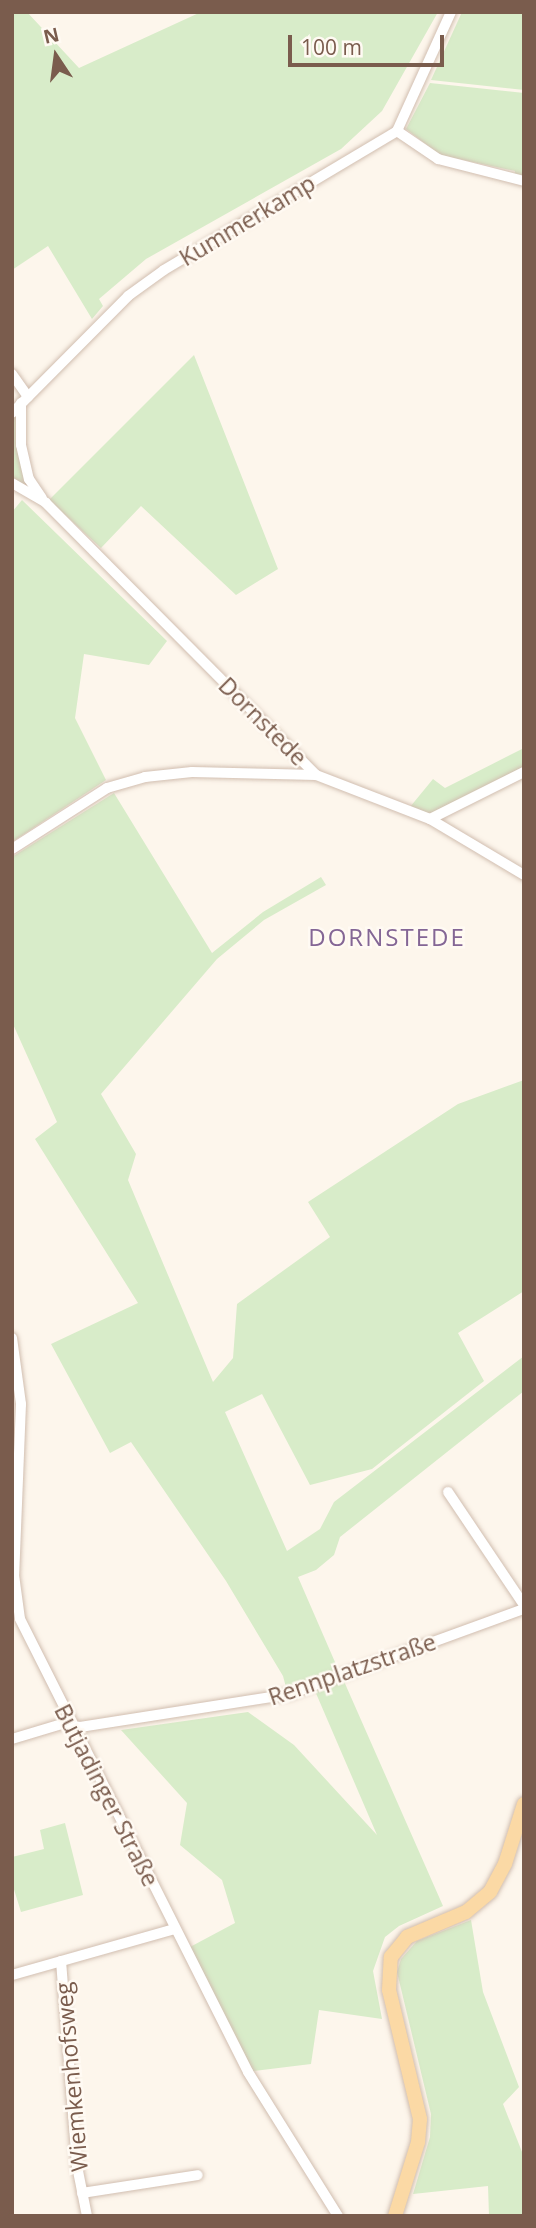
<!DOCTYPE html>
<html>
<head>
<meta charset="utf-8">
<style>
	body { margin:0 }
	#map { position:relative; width:536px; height:2228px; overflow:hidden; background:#fdf6ec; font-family:"Open Sans",sans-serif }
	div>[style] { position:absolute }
	.green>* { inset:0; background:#d8ecc9 }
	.roads { filter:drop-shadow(0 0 2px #d1beb0) drop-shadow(0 0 2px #d1beb0) }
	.minor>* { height:10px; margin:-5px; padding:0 5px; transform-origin:5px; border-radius:5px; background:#fff }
	.major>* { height:14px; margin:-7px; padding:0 7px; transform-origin:7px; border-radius:7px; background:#fbd9a5 }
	span { translate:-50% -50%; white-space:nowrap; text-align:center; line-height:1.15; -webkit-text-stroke:5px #fffaf3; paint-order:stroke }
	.street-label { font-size:23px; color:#7a5c4d }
	.neighbourhood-label { font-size:24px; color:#846695; letter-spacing:2px }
	.frame { position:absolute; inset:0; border:14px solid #7a5c4d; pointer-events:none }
	.north { position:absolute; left:21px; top:21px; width:70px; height:70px; -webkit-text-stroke:5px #fffaf3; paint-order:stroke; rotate:347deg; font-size:19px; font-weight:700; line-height:28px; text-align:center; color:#7a5c4d }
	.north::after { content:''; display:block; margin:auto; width:24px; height:32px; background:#7a5c4d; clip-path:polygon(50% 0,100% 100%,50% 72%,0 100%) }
	.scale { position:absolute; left:288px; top:35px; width:156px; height:32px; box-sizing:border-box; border:4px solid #7a5c4d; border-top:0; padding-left:9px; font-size:21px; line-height:24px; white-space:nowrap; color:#7a5c4d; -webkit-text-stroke:5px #fffaf3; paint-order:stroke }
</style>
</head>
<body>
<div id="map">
	<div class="green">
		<i style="clip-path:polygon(12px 12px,27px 12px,79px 68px,201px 12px,438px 12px,382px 111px,341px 149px,146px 259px,99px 299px,103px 306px,92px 319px,48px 246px,12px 270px)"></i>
		<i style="clip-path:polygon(462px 12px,524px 12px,524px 90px,431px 80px)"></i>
		<i style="clip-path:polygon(430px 83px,524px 93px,524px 178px,514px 176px,515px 171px,440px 155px,406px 129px)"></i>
		<i style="clip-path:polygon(194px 355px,278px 569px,236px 595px,141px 506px,101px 548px,49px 500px)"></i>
		<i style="clip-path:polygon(18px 411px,33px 492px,12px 478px,12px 417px)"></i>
		<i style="clip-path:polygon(22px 500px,167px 641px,149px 665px,84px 654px,75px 718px,106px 780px,12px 842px,12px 512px)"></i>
		<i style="clip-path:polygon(524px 748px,524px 768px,431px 815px,410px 807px,433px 779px,445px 788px)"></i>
		<i style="clip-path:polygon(114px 793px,212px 953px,263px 912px,321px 877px,326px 885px,264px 920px,217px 959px,101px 1094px,136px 1154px,128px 1180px,213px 1382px,233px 1358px,237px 1304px,330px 1237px,308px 1202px,458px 1104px,524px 1080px,524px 1291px,458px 1333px,484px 1381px,372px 1469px,310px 1485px,262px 1394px,225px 1412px,287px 1551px,320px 1529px,334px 1502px,524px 1356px,524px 1391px,340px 1537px,334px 1555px,316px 1570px,298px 1577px,338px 1669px,287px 1691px,283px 1676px,226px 1581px,131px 1442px,110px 1453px,51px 1344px,138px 1303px,35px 1139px,57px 1122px,12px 1022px,12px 857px)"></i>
		<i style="clip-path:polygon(343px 1679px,443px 1906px,399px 1926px,385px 1937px,373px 1971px,382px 2019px,319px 2010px,311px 2064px,253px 2071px,190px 1947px,235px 1923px,222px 1880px,180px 1845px,187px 1803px,121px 1730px,248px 1712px,294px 1745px,377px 1835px,315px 1691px)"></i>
		<i style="clip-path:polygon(65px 1823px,83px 1895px,21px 1912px,12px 1883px,12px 1857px,44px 1849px,40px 1830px)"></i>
		<i style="clip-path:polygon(471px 1920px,483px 1992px,519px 2087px,503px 2104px,524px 2157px,524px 2214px,515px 2216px,489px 2216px,488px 2186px,413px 2194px,430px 2137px,431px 2114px,397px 1972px,401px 1959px,417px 1941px)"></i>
	</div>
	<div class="roads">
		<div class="minor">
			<i style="left:397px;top:131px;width:50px;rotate:34.3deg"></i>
			<i style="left:438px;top:159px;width:89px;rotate:14.3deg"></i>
			<i style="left:12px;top:374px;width:28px;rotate:55deg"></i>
			<i style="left:21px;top:403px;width:42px;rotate:90deg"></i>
			<i style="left:21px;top:445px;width:35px;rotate:77deg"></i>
			<i style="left:29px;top:479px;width:23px;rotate:56deg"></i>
			<i style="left:12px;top:413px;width:165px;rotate:-45.2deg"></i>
			<i style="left:128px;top:296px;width:44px;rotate:-35.8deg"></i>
			<i style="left:164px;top:270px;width:271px;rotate:-30.8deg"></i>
			<i style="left:397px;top:131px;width:131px;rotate:-65.6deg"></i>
			<i style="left:12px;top:483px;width:39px;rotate:30deg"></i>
			<i style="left:46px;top:503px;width:383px;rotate:45.2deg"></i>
			<i style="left:316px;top:775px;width:122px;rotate:21.1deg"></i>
			<i style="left:430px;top:819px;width:109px;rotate:30.8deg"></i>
			<i style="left:430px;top:819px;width:105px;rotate:-26.6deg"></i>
			<i style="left:12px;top:849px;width:113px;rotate:-32.7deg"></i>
			<i style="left:107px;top:788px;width:40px;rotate:-16deg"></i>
			<i style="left:145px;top:777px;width:47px;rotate:-6.1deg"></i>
			<i style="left:192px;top:772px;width:124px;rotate:1.4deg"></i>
			<i style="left:12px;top:1338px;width:67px;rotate:82.2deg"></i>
			<i style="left:21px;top:1404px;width:171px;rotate:92.3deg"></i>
			<i style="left:14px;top:1575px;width:44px;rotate:82.2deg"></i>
			<i style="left:20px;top:1619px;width:507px;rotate:63.28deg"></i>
			<i style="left:248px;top:2072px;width:170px;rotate:58deg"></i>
			<i style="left:448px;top:1492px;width:136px;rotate:56.1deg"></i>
			<i style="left:12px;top:1739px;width:52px;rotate:-16.7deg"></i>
			<i style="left:62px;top:1724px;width:18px;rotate:9deg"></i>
			<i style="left:80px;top:1727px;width:213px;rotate:-8.9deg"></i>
			<i style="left:290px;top:1694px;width:249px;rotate:-20deg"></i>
			<i style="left:61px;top:1961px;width:206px;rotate:85.5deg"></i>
			<i style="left:77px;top:2166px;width:51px;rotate:78.7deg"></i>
			<i style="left:12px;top:1975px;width:169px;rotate:-15.8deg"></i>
			<i style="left:82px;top:2193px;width:117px;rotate:-8.8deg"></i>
		</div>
		<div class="major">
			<i style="left:395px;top:2216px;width:77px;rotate:-72.7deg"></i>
			<i style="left:418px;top:2142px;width:23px;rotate:-85deg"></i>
			<i style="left:420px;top:2119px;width:133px;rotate:-103.5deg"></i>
			<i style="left:389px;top:1990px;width:33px;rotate:-87deg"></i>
			<i style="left:391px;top:1957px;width:26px;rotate:-51deg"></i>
			<i style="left:407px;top:1937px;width:64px;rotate:-23deg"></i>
			<i style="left:466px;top:1912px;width:31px;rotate:-40deg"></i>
			<i style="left:490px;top:1892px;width:32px;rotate:-62deg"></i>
			<i style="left:505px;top:1864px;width:63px;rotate:-72.4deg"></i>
		</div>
	</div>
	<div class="street-label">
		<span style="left:247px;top:220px;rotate:-31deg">Kummerkamp</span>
		<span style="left:263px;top:721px;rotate:45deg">Dornstede</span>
		<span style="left:352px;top:1669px;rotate:-19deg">Rennplatzstraße</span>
		<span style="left:107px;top:1795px;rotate:63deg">Butjadinger Straße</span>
		<span style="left:71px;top:2077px;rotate:-95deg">Wiemkenhofsweg</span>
	</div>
	<div class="neighbourhood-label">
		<span style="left:387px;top:937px">DORNSTEDE</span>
	</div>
	<div class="frame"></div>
	<div class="north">N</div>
	<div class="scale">100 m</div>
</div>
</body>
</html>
